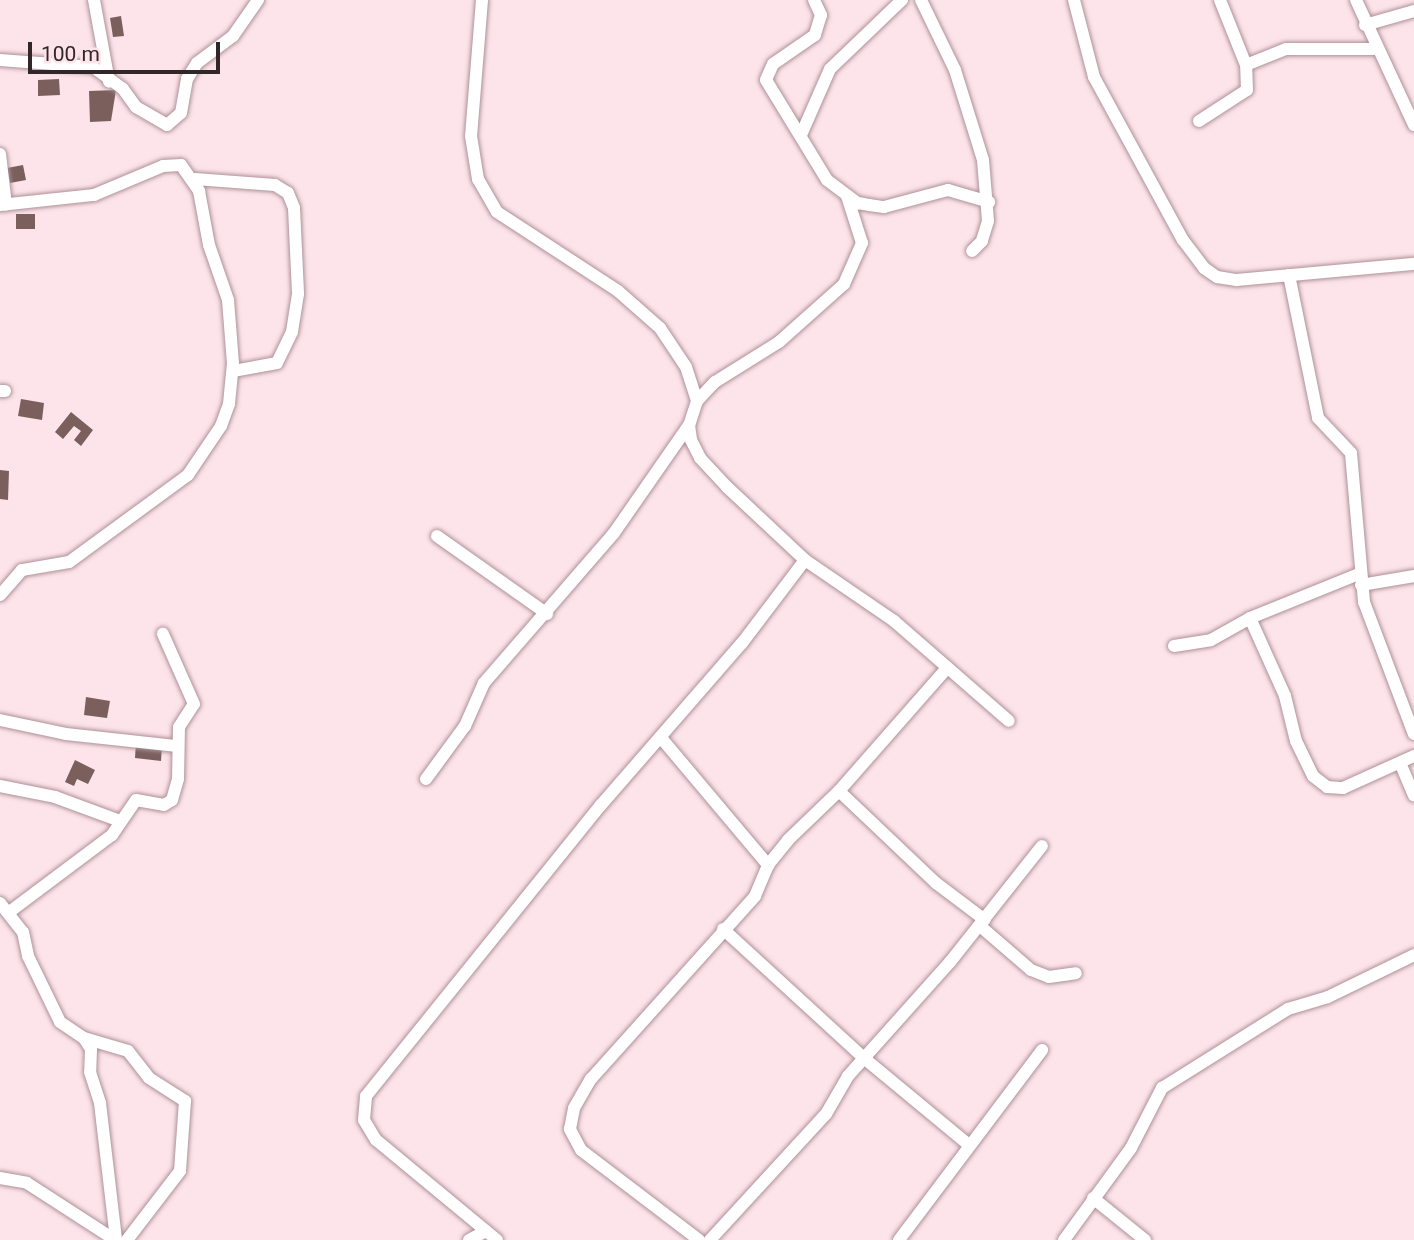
<!DOCTYPE html>
<html>
<head>
<meta charset="utf-8">
<style>
	body { margin:0 }
	#map { position:relative; width:1414px; height:1240px; overflow:hidden; background:#fde4ea; font-family:Roboto,sans-serif }
	div>[style] { position:absolute }
	.building>* { inset:0; background:#7a5f5d }
	.roads { filter:drop-shadow(0 0 2px #ae9198) drop-shadow(0 0 2px #ae9198) }
	.minor>* { height:12px; margin:-6px; padding:0 6px; transform-origin:6px; border-radius:6px; background:#fff }
	span { translate:-50% -50%; white-space:nowrap; text-align:center; line-height:1.15; -webkit-text-stroke:7px #fde4ea; paint-order:stroke }
	.scale { position:absolute; left:28px; top:42px; width:192px; height:32px; box-sizing:border-box; border:4px solid #312629; border-top:0; padding-left:9px; font-size:21px; line-height:24px; white-space:nowrap; color:#312629; -webkit-text-stroke:5px #fde4ea; paint-order:stroke }
</style>
</head>
<body>
<div id="map">
	<div class="building">
		<i style="clip-path:polygon(121px 16px,124px 36px,113px 37px,110px 18px)"></i>
		<i style="clip-path:polygon(59px 79px,60px 95px,38px 96px,38px 80px)"></i>
		<i style="clip-path:polygon(116px 90px,111px 121px,90px 122px,89px 91px)"></i>
		<i style="clip-path:polygon(23px 165px,26px 180px,10px 183px,7px 168px)"></i>
		<i style="clip-path:polygon(16px 214px,35px 214px,35px 229px,16px 229px)"></i>
		<i style="clip-path:polygon(21px 399px,44px 403px,42px 420px,18px 416px)"></i>
		<i style="clip-path:polygon(71px 412px,93px 430px,81px 446px,74px 440px,81px 431px,74px 426px,63px 439px,55px 432px)"></i>
		<i style="clip-path:polygon(0 470px,9px 471px,8px 500px,0 499px)"></i>
		<i style="clip-path:polygon(86px 697px,110px 701px,107px 718px,84px 715px)"></i>
		<i style="clip-path:polygon(136px 743px,162px 746px,161px 761px,135px 758px)"></i>
		<i style="clip-path:polygon(75px 760px,95px 770px,88px 784px,77px 779px,74px 786px,65px 782px)"></i>
	</div>
	<div class="roads">
		<div class="minor">
			<i style="left:94px;top:0;width:83px;rotate:79.6deg"></i>
			<i style="left:482px;top:0;width:136px;rotate:94.6deg"></i>
			<i style="left:471px;top:136px;width:44px;rotate:80.8deg"></i>
			<i style="left:478px;top:179px;width:38px;rotate:60deg"></i>
			<i style="left:497px;top:212px;width:145px;rotate:33.1deg"></i>
			<i style="left:618px;top:291px;width:56px;rotate:41.4deg"></i>
			<i style="left:660px;top:328px;width:47px;rotate:56.3deg"></i>
			<i style="left:686px;top:367px;width:36px;rotate:72deg"></i>
			<i style="left:697px;top:401px;width:25px;rotate:108deg"></i>
			<i style="left:689px;top:425px;width:15px;rotate:82deg"></i>
			<i style="left:691px;top:440px;width:20px;rotate:63deg"></i>
			<i style="left:700px;top:458px;width:40px;rotate:47deg"></i>
			<i style="left:727px;top:487px;width:107px;rotate:43.1deg"></i>
			<i style="left:805px;top:560px;width:108px;rotate:34.4deg"></i>
			<i style="left:894px;top:621px;width:152px;rotate:41deg"></i>
			<i style="left:814px;top:0;width:17px;rotate:65deg"></i>
			<i style="left:821px;top:15px;width:21px;rotate:107deg"></i>
			<i style="left:815px;top:35px;width:51px;rotate:145.4deg"></i>
			<i style="left:773px;top:64px;width:17px;rotate:114deg"></i>
			<i style="left:766px;top:80px;width:117px;rotate:58.6deg"></i>
			<i style="left:827px;top:180px;width:39px;rotate:37deg"></i>
			<i style="left:858px;top:203px;width:11px;rotate:10deg"></i>
			<i style="left:869px;top:205px;width:15px;rotate:8deg"></i>
			<i style="left:884px;top:207px;width:66px;rotate:-14.9deg"></i>
			<i style="left:948px;top:190px;width:43px;rotate:16.3deg"></i>
			<i style="left:921px;top:0;width:78px;rotate:64.1deg"></i>
			<i style="left:955px;top:70px;width:94px;rotate:72.7deg"></i>
			<i style="left:983px;top:160px;width:61px;rotate:85.3deg"></i>
			<i style="left:988px;top:221px;width:21px;rotate:107deg"></i>
			<i style="left:982px;top:241px;width:14px;rotate:135deg"></i>
			<i style="left:1074px;top:0;width:80px;rotate:75.4deg"></i>
			<i style="left:1094px;top:77px;width:186px;rotate:61.4deg"></i>
			<i style="left:1183px;top:240px;width:35px;rotate:53deg"></i>
			<i style="left:1204px;top:268px;width:16px;rotate:35deg"></i>
			<i style="left:1217px;top:277px;width:20px;rotate:9deg"></i>
			<i style="left:1237px;top:280px;width:178px;rotate:-5.2deg"></i>
			<i style="left:1356px;top:0;width:138px;rotate:65.1deg"></i>
			<i style="left:1365px;top:25px;width:51px;rotate:-15.9deg"></i>
			<i style="left:0;top:60px;width:93px;rotate:4.3deg"></i>
			<i style="left:93px;top:67px;width:37px;rotate:36deg"></i>
			<i style="left:123px;top:89px;width:22px;rotate:54deg"></i>
			<i style="left:136px;top:107px;width:36px;rotate:30deg"></i>
			<i style="left:167px;top:125px;width:18px;rotate:-41deg"></i>
			<i style="left:181px;top:113px;width:35px;rotate:-80deg"></i>
			<i style="left:187px;top:79px;width:19px;rotate:-58deg"></i>
			<i style="left:197px;top:63px;width:45px;rotate:-36.9deg"></i>
			<i style="left:233px;top:36px;width:44px;rotate:-55.2deg"></i>
			<i style="left:1246px;top:65px;width:43px;rotate:-21.8deg"></i>
			<i style="left:1286px;top:49px;width:92px"></i>
			<i style="left:1199px;top:121px;width:57px;rotate:-32.9deg"></i>
			<i style="left:1247px;top:90px;width:25px;rotate:-92deg"></i>
			<i style="left:1246px;top:65px;width:70px;rotate:-111.8deg"></i>
			<i style="left:801px;top:135px;width:72px;rotate:-66.3deg"></i>
			<i style="left:830px;top:69px;width:100px;rotate:-43.8deg"></i>
			<i style="left:0;top:154px;width:51px;rotate:83.3deg"></i>
			<i style="left:195px;top:179px;width:80px;rotate:4.3deg"></i>
			<i style="left:275px;top:185px;width:15px;rotate:32deg"></i>
			<i style="left:288px;top:193px;width:16px;rotate:68deg"></i>
			<i style="left:294px;top:208px;width:86px;rotate:87.3deg"></i>
			<i style="left:298px;top:294px;width:38px;rotate:99deg"></i>
			<i style="left:292px;top:332px;width:34px;rotate:116deg"></i>
			<i style="left:277px;top:363px;width:45px;rotate:169.7deg"></i>
			<i style="left:0;top:205px;width:95px;rotate:-6.1deg"></i>
			<i style="left:94px;top:195px;width:75px;rotate:-22.8deg"></i>
			<i style="left:163px;top:166px;width:18px;rotate:-3deg"></i>
			<i style="left:181px;top:165px;width:32px;rotate:55deg"></i>
			<i style="left:199px;top:191px;width:55px;rotate:79.5deg"></i>
			<i style="left:209px;top:245px;width:58px;rotate:70.9deg"></i>
			<i style="left:228px;top:300px;width:63px;rotate:85.5deg"></i>
			<i style="left:233px;top:363px;width:41px;rotate:95.6deg"></i>
			<i style="left:229px;top:404px;width:23px;rotate:110deg"></i>
			<i style="left:221px;top:426px;width:59px;rotate:124deg"></i>
			<i style="left:188px;top:475px;width:147px;rotate:143.8deg"></i>
			<i style="left:69px;top:562px;width:48px;rotate:170.3deg"></i>
			<i style="left:22px;top:570px;width:33px;rotate:131deg"></i>
			<i style="left:1289px;top:275px;width:146px;rotate:78.5deg"></i>
			<i style="left:1318px;top:418px;width:48px;rotate:46.7deg"></i>
			<i style="left:1351px;top:453px;width:150px;rotate:85deg"></i>
			<i style="left:1364px;top:602px;width:141px;rotate:69.3deg"></i>
			<i style="left:0;top:391px;width:5px"></i>
			<i style="left:697px;top:401px;width:26px;rotate:-47deg"></i>
			<i style="left:715px;top:382px;width:75px;rotate:-32deg"></i>
			<i style="left:779px;top:342px;width:87px;rotate:-41.7deg"></i>
			<i style="left:844px;top:284px;width:45px;rotate:-66.3deg"></i>
			<i style="left:862px;top:243px;width:49px;rotate:-107.7deg"></i>
			<i style="left:437px;top:536px;width:135px;rotate:35.3deg"></i>
			<i style="left:1361px;top:585px;width:54px;rotate:-9.6deg"></i>
			<i style="left:1250px;top:618px;width:85px;rotate:65.8deg"></i>
			<i style="left:1285px;top:696px;width:46px;rotate:76.3deg"></i>
			<i style="left:1296px;top:741px;width:39px;rotate:64deg"></i>
			<i style="left:1313px;top:776px;width:18px;rotate:38deg"></i>
			<i style="left:1327px;top:787px;width:16px;rotate:4deg"></i>
			<i style="left:1343px;top:788px;width:78px;rotate:-24.3deg"></i>
			<i style="left:1174px;top:646px;width:37px;rotate:-9deg"></i>
			<i style="left:1211px;top:640px;width:45px;rotate:-29.4deg"></i>
			<i style="left:1250px;top:618px;width:118px;rotate:-22deg"></i>
			<i style="left:0;top:720px;width:67px;rotate:12deg"></i>
			<i style="left:66px;top:734px;width:112px;rotate:6.2deg"></i>
			<i style="left:662px;top:739px;width:165px;rotate:49.9deg"></i>
			<i style="left:1401px;top:765px;width:33px;rotate:67deg"></i>
			<i style="left:426px;top:779px;width:66px;rotate:-53.7deg"></i>
			<i style="left:465px;top:726px;width:47px;rotate:-66.2deg"></i>
			<i style="left:484px;top:683px;width:198px;rotate:-49.1deg"></i>
			<i style="left:614px;top:533px;width:131px;rotate:-55.2deg"></i>
			<i style="left:0;top:786px;width:56px;rotate:11.3deg"></i>
			<i style="left:55px;top:797px;width:69px;rotate:20.3deg"></i>
			<i style="left:839px;top:791px;width:134px;rotate:43.5deg"></i>
			<i style="left:936px;top:883px;width:61px;rotate:37.1deg"></i>
			<i style="left:0;top:903px;width:37px;rotate:52deg"></i>
			<i style="left:23px;top:932px;width:25px;rotate:78deg"></i>
			<i style="left:28px;top:956px;width:73px;rotate:64.1deg"></i>
			<i style="left:60px;top:1022px;width:29px;rotate:34deg"></i>
			<i style="left:84px;top:1038px;width:46px;rotate:16.5deg"></i>
			<i style="left:128px;top:1051px;width:34px;rotate:52deg"></i>
			<i style="left:149px;top:1078px;width:43px;rotate:32.6deg"></i>
			<i style="left:185px;top:1101px;width:70px;rotate:94.1deg"></i>
			<i style="left:180px;top:1171px;width:87px;rotate:127.5deg"></i>
			<i style="left:8px;top:913px;width:130px;rotate:-36.9deg"></i>
			<i style="left:112px;top:835px;width:42px;rotate:-55.6deg"></i>
			<i style="left:136px;top:800px;width:28px;rotate:10deg"></i>
			<i style="left:164px;top:805px;width:9px;rotate:-32deg"></i>
			<i style="left:172px;top:800px;width:22px;rotate:-74deg"></i>
			<i style="left:178px;top:779px;width:52px;rotate:-88.9deg"></i>
			<i style="left:179px;top:727px;width:27px;rotate:-57deg"></i>
			<i style="left:194px;top:704px;width:77px;rotate:-113.9deg"></i>
			<i style="left:980px;top:926px;width:67px;rotate:40.8deg"></i>
			<i style="left:1031px;top:970px;width:19px;rotate:21deg"></i>
			<i style="left:1049px;top:977px;width:27px;rotate:-8deg"></i>
			<i style="left:723px;top:929px;width:193px;rotate:42.5deg"></i>
			<i style="left:865px;top:1059px;width:135px;rotate:39.6deg"></i>
			<i style="left:84px;top:1038px;width:13px;rotate:58deg"></i>
			<i style="left:91px;top:1049px;width:23px;rotate:92deg"></i>
			<i style="left:90px;top:1072px;width:33px;rotate:72deg"></i>
			<i style="left:100px;top:1103px;width:138px;rotate:83.3deg"></i>
			<i style="left:0;top:1178px;width:27px;rotate:10deg"></i>
			<i style="left:27px;top:1183px;width:105px;rotate:32.9deg"></i>
			<i style="left:1093px;top:1198px;width:67px;rotate:38.9deg"></i>
			<i style="left:469px;top:1240px;width:19px;rotate:-28deg"></i>
			<i style="left:497px;top:1240px;width:157px;rotate:-140.4deg"></i>
			<i style="left:376px;top:1140px;width:23px;rotate:-121deg"></i>
			<i style="left:364px;top:1120px;width:24px;rotate:-85deg"></i>
			<i style="left:366px;top:1096px;width:374px;rotate:-51.1deg"></i>
			<i style="left:601px;top:805px;width:215px;rotate:-49deg"></i>
			<i style="left:742px;top:643px;width:104px;rotate:-52.8deg"></i>
			<i style="left:699px;top:1240px;width:148px;rotate:-142.7deg"></i>
			<i style="left:581px;top:1150px;width:24px;rotate:-118deg"></i>
			<i style="left:570px;top:1129px;width:21px;rotate:-79deg"></i>
			<i style="left:574px;top:1108px;width:34px;rotate:-60deg"></i>
			<i style="left:591px;top:1079px;width:246px;rotate:-48.1deg"></i>
			<i style="left:755px;top:896px;width:34px;rotate:-67deg"></i>
			<i style="left:768px;top:865px;width:32px;rotate:-51deg"></i>
			<i style="left:788px;top:840px;width:71px;rotate:-43.9deg"></i>
			<i style="left:839px;top:791px;width:164px;rotate:-48.7deg"></i>
			<i style="left:710px;top:1240px;width:171px;rotate:-47.4deg"></i>
			<i style="left:826px;top:1114px;width:44px;rotate:-59.9deg"></i>
			<i style="left:848px;top:1076px;width:153px;rotate:-48.2deg"></i>
			<i style="left:950px;top:962px;width:148px;rotate:-51.6deg"></i>
			<i style="left:899px;top:1240px;width:238px;rotate:-53deg"></i>
			<i style="left:1064px;top:1240px;width:114px;rotate:-53.9deg"></i>
			<i style="left:1131px;top:1148px;width:68px;rotate:-62.7deg"></i>
			<i style="left:1162px;top:1088px;width:149px;rotate:-32.1deg"></i>
			<i style="left:1288px;top:1009px;width:42px;rotate:-16.7deg"></i>
			<i style="left:1328px;top:997px;width:96px;rotate:-26deg"></i>
		</div>
	</div>
	<div class="scale">100 m</div>
</div>
</body>
</html>
